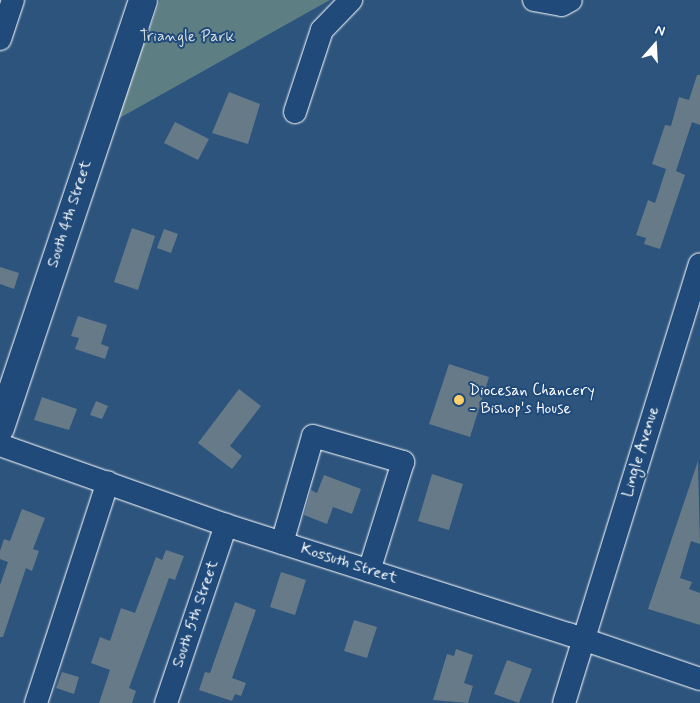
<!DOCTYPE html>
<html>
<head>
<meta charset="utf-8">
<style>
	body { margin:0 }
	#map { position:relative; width:700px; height:703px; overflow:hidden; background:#2d547d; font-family:Mynerve,sans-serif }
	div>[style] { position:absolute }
	.green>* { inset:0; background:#5d7e83 }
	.building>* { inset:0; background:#677a88 }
	.roads { filter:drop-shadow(0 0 1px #fff) drop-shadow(0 0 1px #fff) }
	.minor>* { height:22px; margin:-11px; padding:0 11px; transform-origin:11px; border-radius:11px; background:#1f4a7a }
	.major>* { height:28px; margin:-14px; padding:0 14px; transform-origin:14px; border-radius:14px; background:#1f4a7a }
	.dots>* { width:14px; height:14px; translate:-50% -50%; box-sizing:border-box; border:2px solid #1f4a7a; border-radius:50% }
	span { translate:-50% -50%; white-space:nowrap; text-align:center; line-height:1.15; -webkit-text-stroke:4px #1f4a7a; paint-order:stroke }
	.park-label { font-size:16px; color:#d6dfe0 }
	.street-label { font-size:16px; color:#fff }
	.poi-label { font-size:16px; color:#fff }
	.left { translate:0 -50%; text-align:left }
	.north { position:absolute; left:630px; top:20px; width:50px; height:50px; -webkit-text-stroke:4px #1f4a7a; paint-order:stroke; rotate:19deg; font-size:14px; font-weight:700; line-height:20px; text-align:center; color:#fff }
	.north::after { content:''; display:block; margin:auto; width:18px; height:22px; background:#fff; clip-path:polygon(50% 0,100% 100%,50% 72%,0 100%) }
</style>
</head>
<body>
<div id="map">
	<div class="green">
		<i style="clip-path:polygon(160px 0,330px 0,116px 120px)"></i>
	</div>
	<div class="building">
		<i style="clip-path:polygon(697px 75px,700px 75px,700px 125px,692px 122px,676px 171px,685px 175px,660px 249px,644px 244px,646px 238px,636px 235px,648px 200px,655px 203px,666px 169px,652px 164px,665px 125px,671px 126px,679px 97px,689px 100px)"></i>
		<i style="clip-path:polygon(229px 92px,260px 104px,248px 144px,212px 133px)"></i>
		<i style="clip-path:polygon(175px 122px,209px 139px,198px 160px,164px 143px)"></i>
		<i style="clip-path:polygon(132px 228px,155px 236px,138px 290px,114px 282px)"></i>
		<i style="clip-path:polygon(164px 229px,178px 234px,171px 253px,157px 248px)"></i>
		<i style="clip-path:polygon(0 267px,19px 273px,14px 289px,0 284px)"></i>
		<i style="clip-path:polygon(78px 316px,107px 325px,101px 344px,109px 347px,105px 359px,75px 349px,79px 338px,71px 336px)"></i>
		<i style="clip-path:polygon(449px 364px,489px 377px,470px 437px,429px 424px)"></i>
		<i style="clip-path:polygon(239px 389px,261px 406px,230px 446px,242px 456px,232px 469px,198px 443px)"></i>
		<i style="clip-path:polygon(42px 397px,77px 409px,69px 430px,34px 420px)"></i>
		<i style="clip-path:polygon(96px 401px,108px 406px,102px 419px,90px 415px)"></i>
		<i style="clip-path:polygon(698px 461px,700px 544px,691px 541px,680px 578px,692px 582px,689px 589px,700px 593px,700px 625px,648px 609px)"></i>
		<i style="clip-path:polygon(432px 474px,463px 484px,449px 530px,418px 521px)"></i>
		<i style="clip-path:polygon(324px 475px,361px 489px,352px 514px,333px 507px,327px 524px,304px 515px,311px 490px,317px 493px)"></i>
		<i style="clip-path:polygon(22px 509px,45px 518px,33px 549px,39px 551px,32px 571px,26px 568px,3px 637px,0 637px,0 585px,8px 562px,0 559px,0 551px,4px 539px,10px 541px)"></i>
		<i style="clip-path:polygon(166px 550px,184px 556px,175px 580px,169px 578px,129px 688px,136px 691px,132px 703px,99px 703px,110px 670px,91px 663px,100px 637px,110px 641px,121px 608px,135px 613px,156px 557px,162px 560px)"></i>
		<i style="clip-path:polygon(281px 572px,306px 580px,295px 615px,270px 607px)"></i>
		<i style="clip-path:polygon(235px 602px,256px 610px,232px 678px,246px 683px,241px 696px,235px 694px,232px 701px,199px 690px,205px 672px,210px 673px)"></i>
		<i style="clip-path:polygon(354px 620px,377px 627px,367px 658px,344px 651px)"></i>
		<i style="clip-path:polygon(456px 649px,473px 655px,464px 683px,473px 686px,468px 703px,433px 700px,447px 654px,454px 656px)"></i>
		<i style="clip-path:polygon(507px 660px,532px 669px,519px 703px,494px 694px)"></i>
		<i style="clip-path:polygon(62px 672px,79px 677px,74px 694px,56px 688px)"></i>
	</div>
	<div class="roads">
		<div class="minor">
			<i style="left:534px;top:0;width:28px;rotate:10deg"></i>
			<i style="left:562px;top:5px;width:10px;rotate:-29deg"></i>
			<i style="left:0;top:39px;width:41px;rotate:-71.6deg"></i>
			<i style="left:295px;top:112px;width:86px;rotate:-71.8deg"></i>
			<i style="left:322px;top:30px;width:42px;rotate:-46deg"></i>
			<i style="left:0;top:445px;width:240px;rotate:19.5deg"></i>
			<i style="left:226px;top:525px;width:359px;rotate:17.7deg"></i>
			<i style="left:568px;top:634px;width:139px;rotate:18.8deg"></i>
			<i style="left:282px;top:543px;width:111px;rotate:-73.8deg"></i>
			<i style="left:313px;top:436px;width:94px;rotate:16.1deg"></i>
			<i style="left:403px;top:462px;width:114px;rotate:107.3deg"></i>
			<i style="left:36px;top:703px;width:232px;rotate:-72deg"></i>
			<i style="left:166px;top:703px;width:188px;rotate:-71.4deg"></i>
			<i style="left:564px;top:703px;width:459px;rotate:-72.8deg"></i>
		</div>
		<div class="major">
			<i style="left:0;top:428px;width:451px;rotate:-71.5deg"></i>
		</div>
	</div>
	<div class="dots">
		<i style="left:459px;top:400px;background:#ffd166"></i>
	</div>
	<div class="park-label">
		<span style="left:187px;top:37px">Triangle Park</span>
	</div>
	<div class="street-label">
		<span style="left:70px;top:214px;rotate:-72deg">South 4th Street</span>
		<span style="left:641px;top:452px;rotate:-73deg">Lingle Avenue</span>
		<span style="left:349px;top:564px;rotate:18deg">Kossuth Street</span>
		<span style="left:196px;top:614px;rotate:-71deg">South 5th Street</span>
	</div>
	<div class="poi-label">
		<span class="left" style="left:469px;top:400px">Diocesan Chancery<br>- Bishop's House</span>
	</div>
	<div class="north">N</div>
</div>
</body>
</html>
